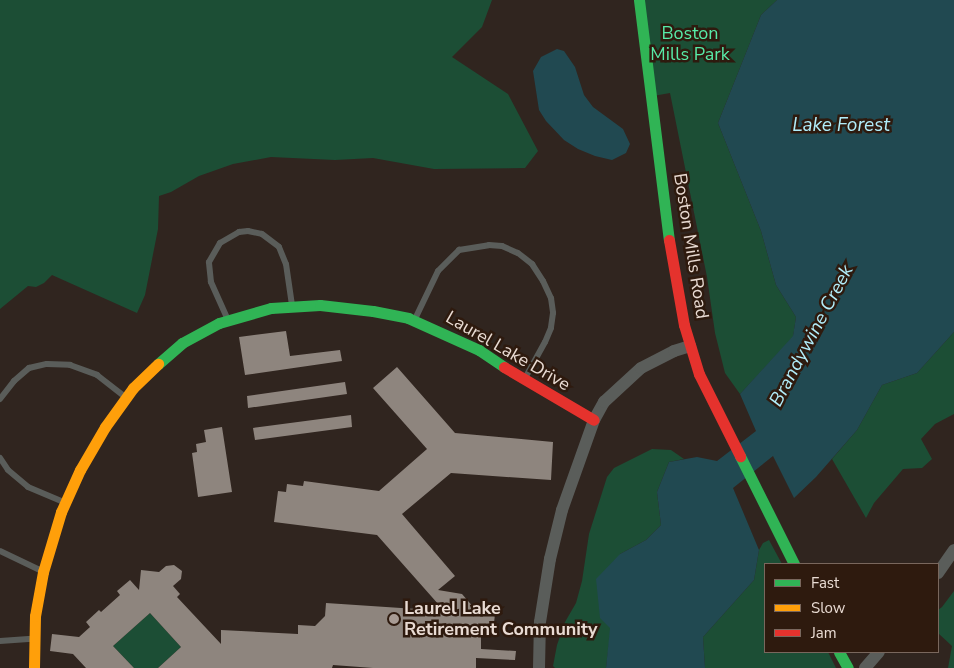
<!DOCTYPE html>
<html>
<head>
<meta charset="utf-8">
<style>
	body { margin:0 }
	#map { position:relative; width:954px; height:668px; overflow:hidden; background:#30251f; font-family:"Nunito Sans",sans-serif }
	div>[style] { position:absolute }
	.green>* { inset:0; background:#1c4e35 }
	.water>* { inset:0; background:#214951 }
	.building>* { inset:0; background:#8e857e }
	.lane>* { height:6px; margin:-3px; padding:0 3px; transform-origin:3px; border-radius:3px; background:#5a5d5a }
	.street>* { height:12px; margin:-6px; padding:0 6px; transform-origin:6px; border-radius:6px; background:#5a5d5a }
	.fast>* { height:11px; margin:-5.5px; padding:0 5.5px; transform-origin:5.5px; border-radius:5.5px; background:#30b455 }
	.slow>* { height:11px; margin:-5.5px; padding:0 5.5px; transform-origin:5.5px; border-radius:5.5px; background:#ff9f0a }
	.jam>* { height:11px; margin:-5.5px; padding:0 5.5px; transform-origin:5.5px; border-radius:5.5px; background:#e5322d }
	.dots>* { width:14px; height:14px; translate:-50% -50%; box-sizing:border-box; border:2px solid #2e1a0e; border-radius:50% }
	span { translate:-50% -50%; white-space:nowrap; text-align:center; line-height:1.15; -webkit-text-stroke:5px #2e1a0e; paint-order:stroke }
	.park-label { font-size:18px; color:#57eaa7 }
	.street-label { font-size:18px; color:#e9dbd3 }
	.poi-label { font-size:18px; color:#e9dbd3; font-weight:700 }
	.left { translate:0 -50%; text-align:left }
	.water-label { font-size:19px; color:#b1edfa; font-style:italic }
	.legend { position:absolute; left:764px; top:563px; width:175px; height:90px; box-sizing:border-box; background:#2e1a0e; border:1px solid #79675d; margin:0; padding:6px 9px; list-style:none; font-size:15px; color:#e9dbd3 }
	.legend li { display:flex; align-items:center; gap:10px; height:25px }
	.legend b { width:25px; border:1px solid #79675d }
</style>
</head>
<body>
<div id="map">
	<div class="green">
		<i style="clip-path:polygon(0 0,492px 0,482px 27px,452px 57px,508px 94px,538px 151px,525px 168px,434px 169px,373px 158px,335px 160px,271px 157px,233px 164px,199px 176px,171px 192px,159px 196px,158px 229px,145px 295px,137px 313px,52px 275px,44px 283px,36px 287px,28px 286px,0 309px)"></i>
		<i style="clip-path:polygon(639px 0,777px 0,761px 15px,718px 123px,761px 231px,776px 285px,796px 317px,793px 337px,740px 394px,725px 373px,715px 333px,707px 277px,670px 93px,653px 96px)"></i>
		<i style="clip-path:polygon(954px 332px,954px 414px,935px 424px,921px 439px,932px 459px,922px 468px,903px 469px,874px 503px,866px 518px,832px 459px,857px 430px,882px 385px,917px 373px)"></i>
		<i style="clip-path:polygon(652px 449px,671px 450px,684px 459px,669px 462px,657px 492px,661px 525px,646px 540px,620px 554px,606px 668px,555px 668px,553px 666px,557px 645px,565px 622px,576px 603px,582px 581px,589px 534px,607px 477px,614px 468px)"></i>
		<i style="clip-path:polygon(769px 540px,782px 564px,765px 564px,765px 652px,828px 652px,836px 668px,705px 668px,703px 637px,754px 580px,759px 550px,763px 543px)"></i>
		<i style="clip-path:polygon(954px 591px,954px 668px,948px 668px,952px 646px,938px 633px,938px 610px,942px 607px)"></i>
		<i style="clip-path:polygon(150px 613px,181px 647px,158px 668px,134px 668px,113px 646px)"></i>
	</div>
	<div class="water">
		<i style="clip-path:polygon(777px 0,954px 0,954px 332px,917px 373px,882px 385px,857px 430px,816px 477px,794px 498px,773px 456px,733px 488px,759px 550px,754px 580px,703px 637px,705px 668px,606px 668px,610px 628px,600px 618px,596px 579px,620px 554px,646px 540px,661px 525px,657px 492px,669px 462px,697px 457px,717px 461px,756px 431px,740px 394px,793px 336px,796px 317px,776px 285px,761px 231px,718px 123px,761px 15px)"></i>
		<i style="clip-path:polygon(557px 49px,564px 51px,575px 67px,584px 95px,593px 107px,623px 129px,630px 144px,626px 153px,612px 160px,595px 156px,578px 149px,564px 140px,546px 121px,539px 110px,533px 71px,541px 57px)"></i>
	</div>
	<div class="building">
		<i style="clip-path:polygon(286px 331px,290px 356px,340px 350px,342px 361px,245px 375px,239px 337px)"></i>
		<i style="clip-path:polygon(397px 367px,455px 433px,553px 442px,551px 480px,451px 473px,402px 514px,455px 576px,438px 590px,462px 594px,475px 609px,479px 606px,488px 607px,495px 614px,494px 623px,481px 636px,481px 649px,516px 651px,515px 660px,476px 658px,476px 668px,373px 668px,333px 665px,332px 668px,158px 668px,181px 647px,150px 613px,113px 646px,134px 668px,86px 668px,73px 654px,50px 651px,52px 634px,79px 637px,90px 627px,86px 622px,99px 610px,101px 612px,120px 595px,117px 591px,130px 580px,139px 590px,141px 570px,159px 572px,166px 566px,174px 565px,182px 571px,181px 579px,173px 586px,180px 594px,177px 597px,221px 644px,221px 630px,298px 634px,298px 625px,315px 626px,325px 616px,326px 603px,416px 609px,416px 604px,439px 605px,377px 535px,274px 522px,278px 491px,286px 492px,287px 484px,303px 486px,304px 481px,379px 491px,427px 449px,373px 388px)"></i>
		<i style="clip-path:polygon(345px 382px,347px 394px,248px 408px,247px 396px)"></i>
		<i style="clip-path:polygon(351px 415px,352px 427px,255px 440px,253px 428px)"></i>
		<i style="clip-path:polygon(222px 427px,232px 492px,198px 497px,192px 453px,197px 452px,196px 444px,206px 442px,204px 430px)"></i>
	</div>
	<div class="lane">
		<i style="left:415px;top:319px;width:53px;rotate:-64.4deg"></i>
		<i style="left:438px;top:271px;width:30px;rotate:-45deg"></i>
		<i style="left:459px;top:250px;width:30px;rotate:-9deg"></i>
		<i style="left:489px;top:245px;width:13px;rotate:4deg"></i>
		<i style="left:502px;top:246px;width:17px;rotate:24deg"></i>
		<i style="left:518px;top:253px;width:18px;rotate:38deg"></i>
		<i style="left:532px;top:264px;width:20px;rotate:57deg"></i>
		<i style="left:543px;top:281px;width:19px;rotate:65deg"></i>
		<i style="left:551px;top:298px;width:15px;rotate:82deg"></i>
		<i style="left:553px;top:313px;width:15px;rotate:98deg"></i>
		<i style="left:551px;top:328px;width:15px;rotate:113deg"></i>
		<i style="left:545px;top:342px;width:43px;rotate:118.9deg"></i>
		<i style="left:228px;top:320px;width:42px;rotate:-114.1deg"></i>
		<i style="left:211px;top:282px;width:20px;rotate:-96deg"></i>
		<i style="left:209px;top:262px;width:22px;rotate:-60deg"></i>
		<i style="left:220px;top:243px;width:22px;rotate:-30deg"></i>
		<i style="left:239px;top:232px;width:9px;rotate:-6deg"></i>
		<i style="left:248px;top:231px;width:14px;rotate:12deg"></i>
		<i style="left:262px;top:234px;width:21px;rotate:37deg"></i>
		<i style="left:279px;top:247px;width:18px;rotate:68deg"></i>
		<i style="left:286px;top:264px;width:41px;rotate:81.7deg"></i>
		<i style="left:0;top:399px;width:23px;rotate:-52deg"></i>
		<i style="left:14px;top:381px;width:20px;rotate:-41deg"></i>
		<i style="left:29px;top:368px;width:18px;rotate:-13deg"></i>
		<i style="left:47px;top:364px;width:23px;rotate:2deg"></i>
		<i style="left:70px;top:365px;width:29px;rotate:20deg"></i>
		<i style="left:97px;top:375px;width:36px;rotate:38deg"></i>
		<i style="left:0;top:458px;width:14px;rotate:56deg"></i>
		<i style="left:8px;top:470px;width:26px;rotate:40deg"></i>
		<i style="left:28px;top:487px;width:38px;rotate:23deg"></i>
		<i style="left:0;top:551px;width:47px;rotate:25.5deg"></i>
		<i style="left:0;top:641px;width:32px;rotate:-4deg"></i>
	</div>
	<div class="street">
		<i style="left:938px;top:573px;width:28px;rotate:-55deg"></i>
		<i style="left:539px;top:668px;width:46px;rotate:-88.8deg"></i>
		<i style="left:540px;top:622px;width:64px;rotate:-81deg"></i>
		<i style="left:550px;top:559px;width:50px;rotate:-76.2deg"></i>
		<i style="left:562px;top:510px;width:96px;rotate:-70.4deg"></i>
		<i style="left:594px;top:420px;width:21px;rotate:-61deg"></i>
		<i style="left:604px;top:402px;width:50px;rotate:-42.6deg"></i>
		<i style="left:641px;top:368px;width:37px;rotate:-27deg"></i>
		<i style="left:674px;top:351px;width:17px;rotate:-17deg"></i>
		<i style="left:865px;top:668px;width:21px;rotate:-49deg"></i>
	</div>
	<div class="fast">
		<i style="left:639px;top:0;width:242px;rotate:82.9deg"></i>
		<i style="left:158px;top:364px;width:32px;rotate:-41deg"></i>
		<i style="left:182px;top:343px;width:42px;rotate:-28.4deg"></i>
		<i style="left:219px;top:323px;width:54px;rotate:-16.1deg"></i>
		<i style="left:271px;top:308px;width:49px;rotate:-3.5deg"></i>
		<i style="left:320px;top:305px;width:53px;rotate:6.5deg"></i>
		<i style="left:373px;top:311px;width:36px;rotate:11deg"></i>
		<i style="left:408px;top:318px;width:78px;rotate:24.3deg"></i>
		<i style="left:479px;top:350px;width:30px;rotate:34deg"></i>
		<i style="left:740px;top:456px;width:121px;rotate:63.4deg"></i>
		<i style="left:839px;top:652px;width:18px;rotate:61deg"></i>
	</div>
	<div class="slow">
		<i style="left:34px;top:668px;width:52px;rotate:-88.9deg"></i>
		<i style="left:35px;top:616px;width:45px;rotate:-79.7deg"></i>
		<i style="left:43px;top:572px;width:63px;rotate:-73.3deg"></i>
		<i style="left:61px;top:512px;width:46px;rotate:-65.7deg"></i>
		<i style="left:80px;top:470px;width:50px;rotate:-59.8deg"></i>
		<i style="left:105px;top:427px;width:48px;rotate:-54.3deg"></i>
		<i style="left:133px;top:388px;width:35px;rotate:-44deg"></i>
	</div>
	<div class="jam">
		<i style="left:669px;top:240px;width:86px;rotate:80deg"></i>
		<i style="left:684px;top:325px;width:51px;rotate:73deg"></i>
		<i style="left:699px;top:374px;width:92px;rotate:63.4deg"></i>
		<i style="left:504px;top:367px;width:104px;rotate:30.5deg"></i>
	</div>
	<div class="dots">
		<i style="left:394px;top:619px;background:#a89b94"></i>
	</div>
	<div class="park-label">
		<span style="left:690px;top:44px">Boston<br>Mills Park</span>
	</div>
	<div class="street-label">
		<span style="left:691px;top:246px;rotate:81deg">Boston Mills Road</span>
		<span style="left:508px;top:351px;rotate:30deg">Laurel Lake Drive</span>
	</div>
	<div class="poi-label">
		<span class="left" style="left:404px;top:619px">Laurel Lake<br>Retirement Community</span>
	</div>
	<div class="water-label">
		<span style="left:841px;top:126px">Lake Forest</span>
		<span style="left:812px;top:336px;rotate:-62deg">Brandywine Creek</span>
	</div>
	<ul class="legend">
	<li><b style="height:6px;background:#30b455"></b>Fast</li>
	<li><b style="height:6px;background:#ff9f0a"></b>Slow</li>
	<li><b style="height:6px;background:#e5322d"></b>Jam</li>
	</ul>
</div>
</body>
</html>
